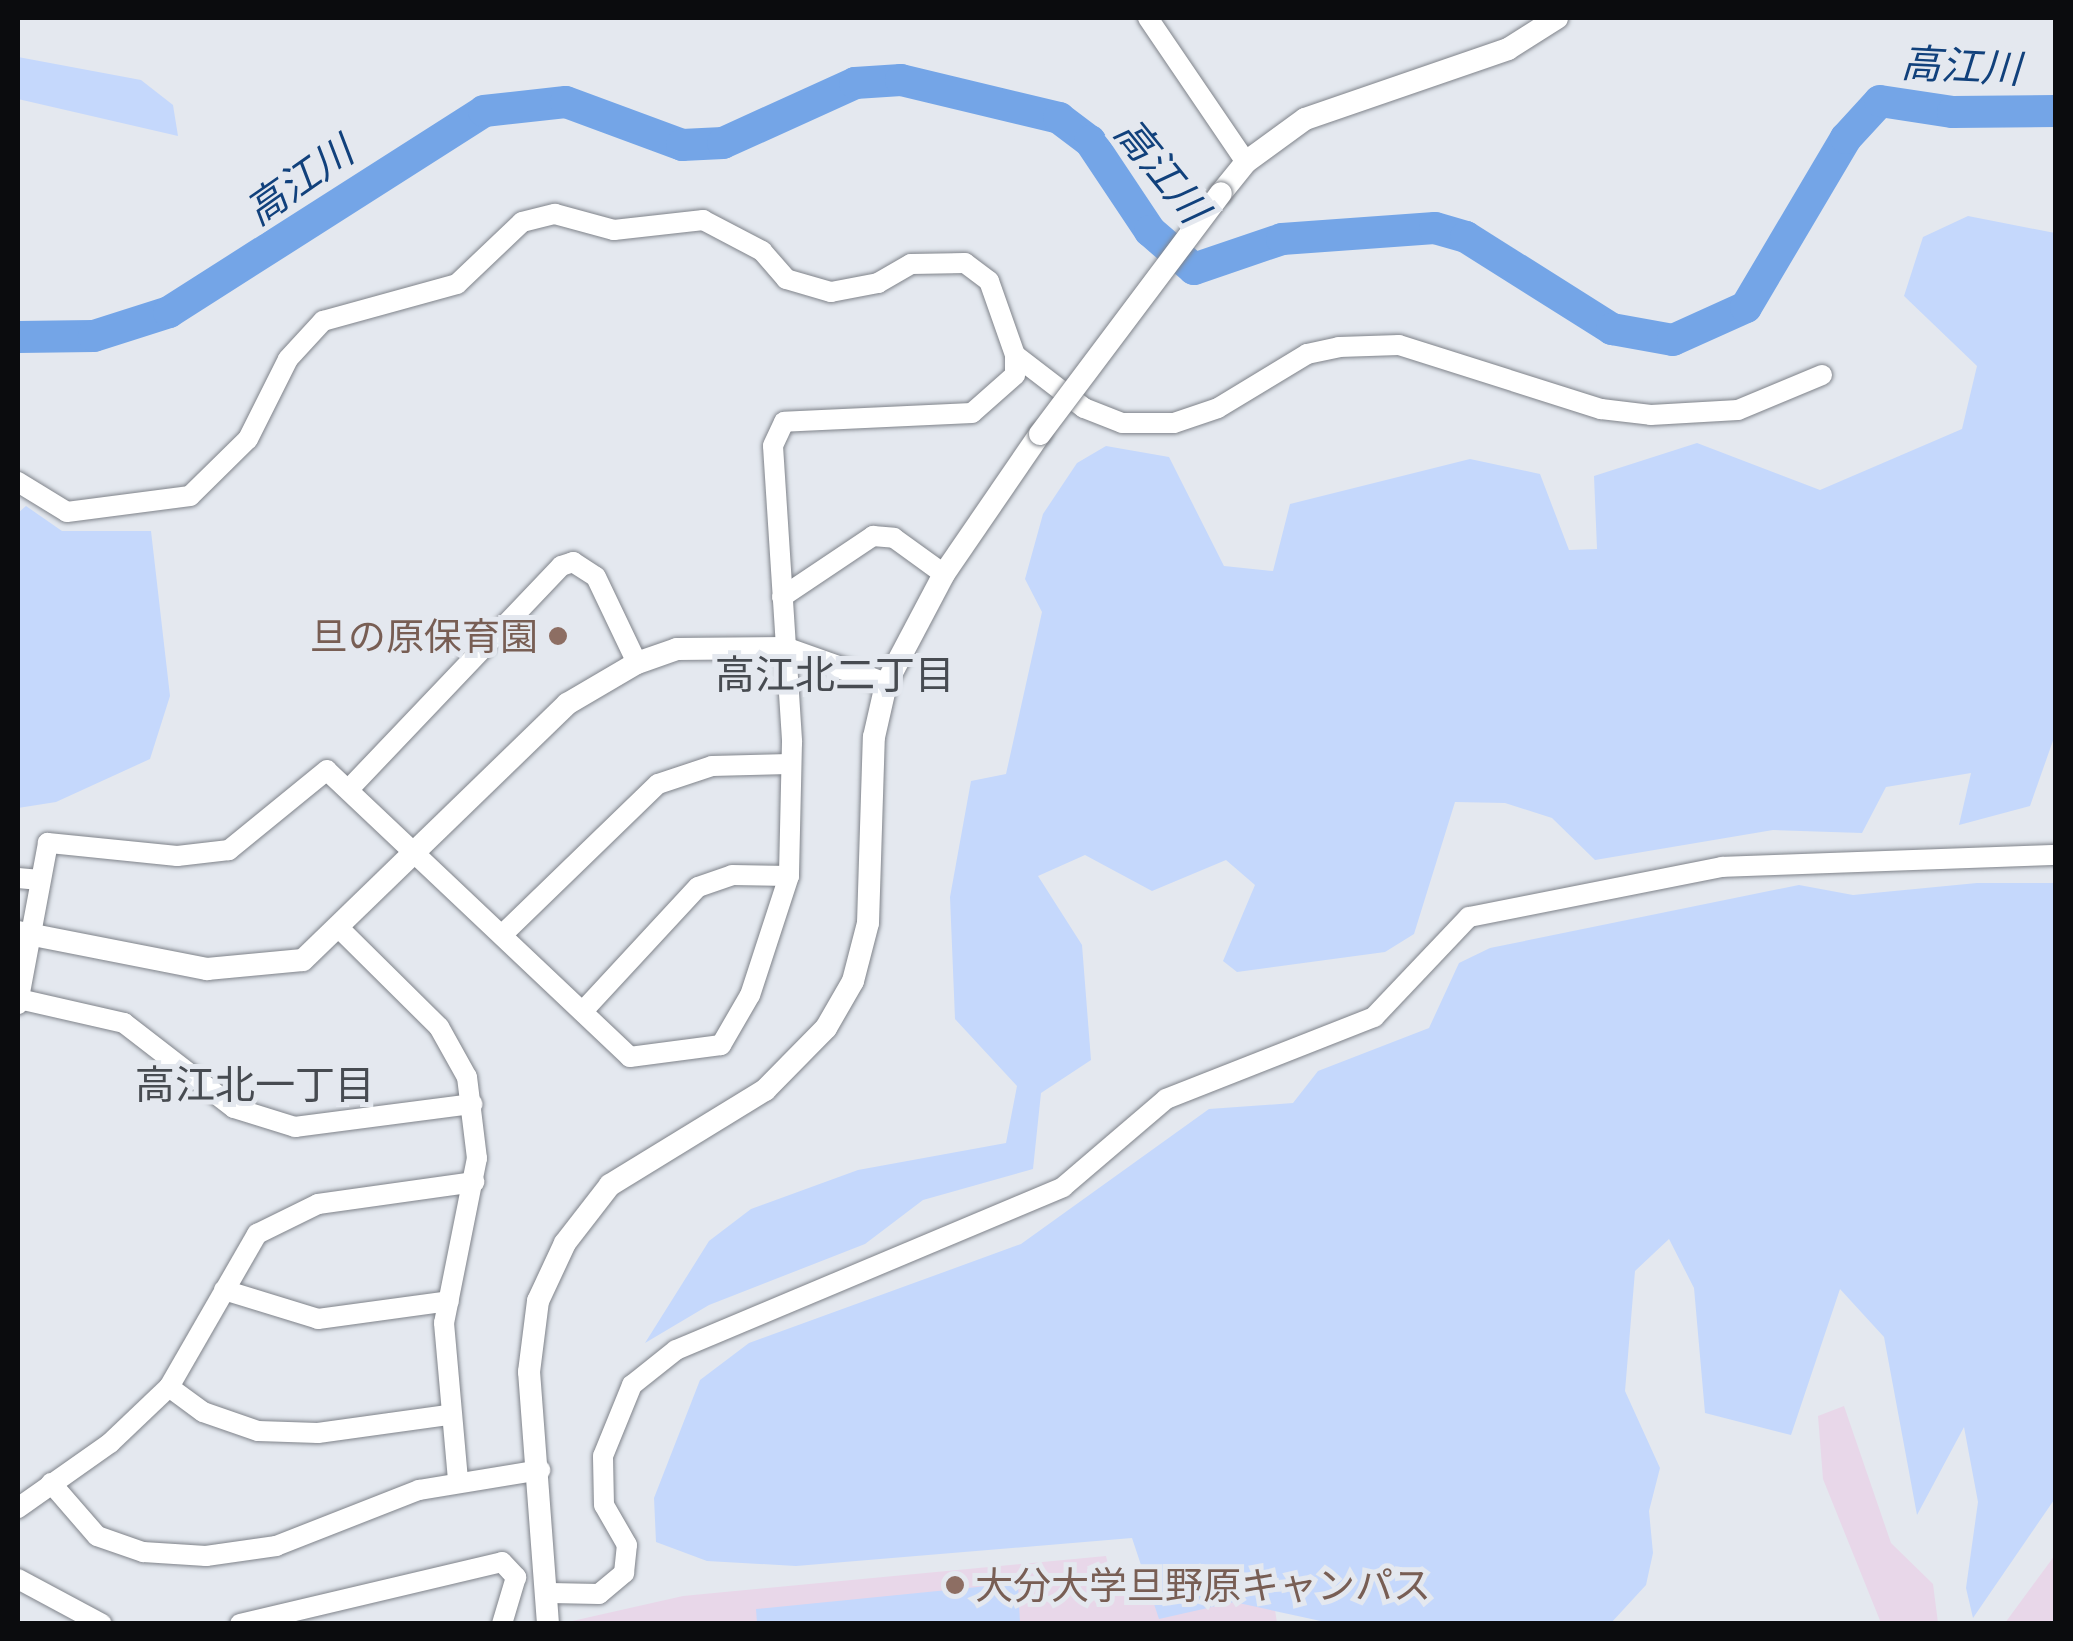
<!DOCTYPE html>
<html>
<head>
<meta charset="utf-8">
<style>
	body { margin:0 }
	#map { position:relative; width:2073px; height:1641px; overflow:hidden; background:#e4e8ef; font-family:"Exo 2","Noto Sans JP",sans-serif }
	div>[style] { position:absolute }
	.education>* { inset:0; background:#e8d7e9 }
	.green>* { inset:0; background:#c5d8fc }
	.river>* { height:32px; margin:-16px; padding:0 16px; transform-origin:16px; border-radius:16px; background:#74a5e7 }
	.roads { filter:drop-shadow(0 0 2px #7f838a) drop-shadow(0 0 2px #7f838a) }
	.minor>* { height:20px; margin:-10px; padding:0 10px; transform-origin:10px; border-radius:10px; background:#fff }
	.tertiary>* { height:22px; margin:-11px; padding:0 11px; transform-origin:11px; border-radius:11px; background:#fff }
	.bridges { filter:drop-shadow(0 0 2px #7f838a) drop-shadow(0 0 2px #7f838a) }
	.tertiary-bridge>* { height:22px; margin:-11px; padding:0 11px; transform-origin:11px; border-radius:11px; background:#fff }
	.dots>* { width:28px; height:28px; translate:-50% -50%; box-sizing:border-box; border:5px solid #e4e8ef; border-radius:50% }
	span { translate:-50% -50%; white-space:nowrap; text-align:center; line-height:1.15; -webkit-text-stroke:10px #e4e8ef; paint-order:stroke }
	.education-label { font-size:38px; color:#785e54 }
	.right { translate:-100% -50%; text-align:right }
	.left { translate:0 -50%; text-align:left }
	.water-label { font-size:40px; color:#11417c; font-style:italic }
	.neighbourhood-label { font-size:40px; color:#474b51 }
	.frame { position:absolute; inset:0; border:20px solid #0b0c0e; pointer-events:none }
</style>
</head>
<body>
<div id="map">
	<div class="education">
		<i style="clip-path:polygon(1844px 1406px,1891px 1543px,1933px 1584px,1938px 1623px,1881px 1623px,1823px 1479px,1818px 1416px)"></i>
		<i style="clip-path:polygon(2055px 1555px,2055px 1623px,2005px 1623px)"></i>
		<i style="clip-path:polygon(1106px 1556px,1115px 1593px,1270px 1577px,1277px 1623px,559px 1624px,683px 1596px)"></i>
	</div>
	<div class="green">
		<i style="clip-path:polygon(18px 57px,141px 80px,173px 105px,178px 136px,18px 99px)"></i>
		<i style="clip-path:polygon(1968px 216px,2055px 233px,2056px 732px,2030px 806px,1959px 825px,1971px 773px,1886px 787px,1862px 833px,1773px 830px,1595px 860px,1552px 818px,1505px 803px,1455px 802px,1414px 934px,1385px 952px,1237px 972px,1223px 961px,1255px 885px,1226px 860px,1152px 891px,1085px 855px,1038px 876px,1082px 945px,1091px 1060px,1041px 1093px,1033px 1169px,923px 1200px,865px 1244px,709px 1305px,645px 1343px,709px 1241px,751px 1209px,858px 1170px,1006px 1143px,1017px 1086px,955px 1019px,950px 897px,971px 781px,1006px 774px,1042px 612px,1025px 579px,1043px 514px,1077px 463px,1106px 446px,1169px 457px,1224px 566px,1273px 571px,1290px 504px,1470px 459px,1540px 474px,1569px 550px,1597px 549px,1594px 476px,1697px 443px,1820px 490px,1962px 429px,1977px 366px,1904px 296px,1923px 237px)"></i>
		<i style="clip-path:polygon(26px 506px,62px 531px,151px 531px,170px 696px,150px 759px,56px 802px,18px 808px,18px 513px)"></i>
		<i style="clip-path:polygon(1977px 883px,2055px 883px,2056px 1497px,1973px 1618px,1966px 1588px,1978px 1502px,1964px 1427px,1917px 1515px,1884px 1337px,1840px 1289px,1791px 1435px,1705px 1413px,1694px 1288px,1669px 1239px,1635px 1271px,1625px 1391px,1660px 1468px,1649px 1511px,1653px 1553px,1646px 1585px,1611px 1623px,1330px 1623px,1234px 1602px,1159px 1619px,1132px 1538px,796px 1566px,707px 1561px,656px 1542px,654px 1498px,700px 1380px,749px 1343px,1021px 1244px,1209px 1109px,1293px 1103px,1318px 1071px,1429px 1028px,1459px 963px,1490px 948px,1799px 885px,1853px 895px)"></i>
		<i style="clip-path:polygon(1018px 1583px,1020px 1623px,757px 1623px,756px 1609px)"></i>
	</div>
	<div class="river">
		<i style="left:18px;top:337px;width:76px;rotate:-0.8deg"></i>
		<i style="left:94px;top:336px;width:79px;rotate:-17.7deg"></i>
		<i style="left:169px;top:312px;width:374px;rotate:-32.5deg"></i>
		<i style="left:484px;top:111px;width:82px;rotate:-6.3deg"></i>
		<i style="left:566px;top:102px;width:124px;rotate:20.3deg"></i>
		<i style="left:682px;top:145px;width:41px;rotate:-2.8deg"></i>
		<i style="left:723px;top:143px;width:145px;rotate:-24.4deg"></i>
		<i style="left:855px;top:83px;width:46px;rotate:-3.7deg"></i>
		<i style="left:901px;top:80px;width:163px;rotate:13.5deg"></i>
		<i style="left:1059px;top:118px;width:39px;rotate:37deg"></i>
		<i style="left:1090px;top:141px;width:108px;rotate:56.3deg"></i>
		<i style="left:1150px;top:231px;width:58px;rotate:40.8deg"></i>
		<i style="left:1194px;top:269px;width:93px;rotate:-18.8deg"></i>
		<i style="left:1282px;top:239px;width:153px;rotate:-4.1deg"></i>
		<i style="left:1435px;top:228px;width:32px;rotate:16deg"></i>
		<i style="left:1466px;top:237px;width:173px;rotate:32.2deg"></i>
		<i style="left:1612px;top:329px;width:62px;rotate:10.2deg"></i>
		<i style="left:1673px;top:340px;width:80px;rotate:-24.3deg"></i>
		<i style="left:1746px;top:307px;width:196px;rotate:-59.4deg"></i>
		<i style="left:1846px;top:138px;width:50px;rotate:-47.4deg"></i>
		<i style="left:1880px;top:101px;width:74px;rotate:8.6deg"></i>
		<i style="left:1953px;top:112px;width:103px;rotate:-0.6deg"></i>
	</div>
	<div class="roads">
		<div class="minor">
			<i style="left:1148px;top:18px;width:174px;rotate:55.8deg"></i>
			<i style="left:1015px;top:355px;width:87px;rotate:37.5deg"></i>
			<i style="left:1084px;top:408px;width:41px;rotate:21.5deg"></i>
			<i style="left:1122px;top:423px;width:52px"></i>
			<i style="left:1174px;top:423px;width:46px;rotate:-18.8deg"></i>
			<i style="left:1218px;top:408px;width:104px;rotate:-31.2deg"></i>
			<i style="left:1307px;top:354px;width:33px;rotate:-12deg"></i>
			<i style="left:1339px;top:347px;width:60px;rotate:-1.9deg"></i>
			<i style="left:1399px;top:345px;width:212px;rotate:17.6deg"></i>
			<i style="left:1601px;top:409px;width:50px;rotate:6.8deg"></i>
			<i style="left:1651px;top:415px;width:87px;rotate:-3.3deg"></i>
			<i style="left:1738px;top:410px;width:91px;rotate:-22.6deg"></i>
			<i style="left:18px;top:482px;width:57px;rotate:31.5deg"></i>
			<i style="left:67px;top:512px;width:124px;rotate:-7.4deg"></i>
			<i style="left:190px;top:496px;width:81px;rotate:-44.5deg"></i>
			<i style="left:248px;top:439px;width:89px;rotate:-63.4deg"></i>
			<i style="left:288px;top:359px;width:52px;rotate:-47.4deg"></i>
			<i style="left:323px;top:321px;width:139px;rotate:-15.4deg"></i>
			<i style="left:457px;top:284px;width:90px;rotate:-43.6deg"></i>
			<i style="left:522px;top:222px;width:34px;rotate:-14deg"></i>
			<i style="left:555px;top:214px;width:61px;rotate:15.2deg"></i>
			<i style="left:614px;top:230px;width:90px;rotate:-6.4deg"></i>
			<i style="left:703px;top:220px;width:67px;rotate:27.7deg"></i>
			<i style="left:762px;top:251px;width:37px;rotate:49deg"></i>
			<i style="left:786px;top:279px;width:47px;rotate:16.1deg"></i>
			<i style="left:831px;top:292px;width:48px;rotate:-10.8deg"></i>
			<i style="left:878px;top:283px;width:38px;rotate:-30deg"></i>
			<i style="left:911px;top:264px;width:54px;rotate:-1.1deg"></i>
			<i style="left:965px;top:263px;width:30px;rotate:37deg"></i>
			<i style="left:989px;top:281px;width:78px;rotate:70.6deg"></i>
			<i style="left:1015px;top:355px;width:20px;rotate:90deg"></i>
			<i style="left:1015px;top:375px;width:57px;rotate:138.5deg"></i>
			<i style="left:972px;top:413px;width:188px;rotate:177.3deg"></i>
			<i style="left:784px;top:422px;width:26px;rotate:115deg"></i>
			<i style="left:773px;top:446px;width:297px;rotate:86.3deg"></i>
			<i style="left:792px;top:742px;width:134px;rotate:91.3deg"></i>
			<i style="left:789px;top:876px;width:125px;rotate:108.1deg"></i>
			<i style="left:750px;top:995px;width:58px;rotate:120.1deg"></i>
			<i style="left:721px;top:1045px;width:92px;rotate:172.5deg"></i>
			<i style="left:630px;top:1057px;width:417px;rotate:-136.6deg"></i>
			<i style="left:327px;top:770px;width:127px;rotate:140.8deg"></i>
			<i style="left:229px;top:850px;width:52px;rotate:173.4deg"></i>
			<i style="left:177px;top:856px;width:130px;rotate:-174.2deg"></i>
			<i style="left:48px;top:843px;width:164px;rotate:100.6deg"></i>
			<i style="left:782px;top:597px;width:110px;rotate:-33.8deg"></i>
			<i style="left:873px;top:536px;width:21px;rotate:5deg"></i>
			<i style="left:894px;top:538px;width:62px;rotate:35.8deg"></i>
			<i style="left:349px;top:789px;width:308px;rotate:-46.4deg"></i>
			<i style="left:561px;top:566px;width:13px;rotate:-18deg"></i>
			<i style="left:573px;top:562px;width:27px;rotate:33deg"></i>
			<i style="left:596px;top:577px;width:95px;rotate:64.5deg"></i>
			<i style="left:18px;top:878px;width:22px;rotate:5deg"></i>
			<i style="left:341px;top:930px;width:138px;rotate:44.7deg"></i>
			<i style="left:439px;top:1027px;width:57px;rotate:60.8deg"></i>
			<i style="left:467px;top:1077px;width:82px;rotate:83deg"></i>
			<i style="left:477px;top:1158px;width:168px;rotate:101.3deg"></i>
			<i style="left:444px;top:1323px;width:159px;rotate:84.9deg"></i>
			<i style="left:504px;top:933px;width:214px;rotate:-44.1deg"></i>
			<i style="left:658px;top:784px;width:57px;rotate:-18.4deg"></i>
			<i style="left:712px;top:766px;width:77px;rotate:-1.5deg"></i>
			<i style="left:19px;top:999px;width:108px;rotate:12.9deg"></i>
			<i style="left:124px;top:1023px;width:139px;rotate:37.7deg"></i>
			<i style="left:234px;top:1108px;width:64px;rotate:17.3deg"></i>
			<i style="left:295px;top:1127px;width:179px;rotate:-7.4deg"></i>
			<i style="left:583px;top:1011px;width:169px;rotate:-47.2deg"></i>
			<i style="left:698px;top:887px;width:36px;rotate:-19deg"></i>
			<i style="left:732px;top:875px;width:57px;rotate:1deg"></i>
			<i style="left:224px;top:1290px;width:98px;rotate:17.1deg"></i>
			<i style="left:318px;top:1319px;width:132px;rotate:-7.8deg"></i>
			<i style="left:169px;top:1387px;width:42px;rotate:36.3deg"></i>
			<i style="left:203px;top:1412px;width:58px;rotate:19.1deg"></i>
			<i style="left:258px;top:1431px;width:60px;rotate:1.9deg"></i>
			<i style="left:318px;top:1433px;width:131px;rotate:-7.9deg"></i>
			<i style="left:51px;top:1483px;width:70px;rotate:49deg"></i>
			<i style="left:97px;top:1536px;width:49px;rotate:19.2deg"></i>
			<i style="left:143px;top:1552px;width:63px;rotate:3.6deg"></i>
			<i style="left:206px;top:1556px;width:71px;rotate:-8.1deg"></i>
			<i style="left:276px;top:1546px;width:154px;rotate:-21.4deg"></i>
			<i style="left:419px;top:1490px;width:123px;rotate:-9.4deg"></i>
			<i style="left:18px;top:1508px;width:113px;rotate:-35.2deg"></i>
			<i style="left:110px;top:1443px;width:81px;rotate:-43.5deg"></i>
			<i style="left:169px;top:1387px;width:177px;rotate:-60.1deg"></i>
			<i style="left:257px;top:1234px;width:68px;rotate:-26.2deg"></i>
			<i style="left:318px;top:1204px;width:158px;rotate:-8deg"></i>
			<i style="left:18px;top:1579px;width:95px;rotate:28.2deg"></i>
			<i style="left:550px;top:1593px;width:49px;rotate:1.2deg"></i>
			<i style="left:599px;top:1594px;width:33px;rotate:-40deg"></i>
			<i style="left:624px;top:1573px;width:28px;rotate:-84deg"></i>
			<i style="left:627px;top:1545px;width:46px;rotate:-119.9deg"></i>
			<i style="left:604px;top:1505px;width:49px;rotate:-91.2deg"></i>
			<i style="left:603px;top:1456px;width:77px;rotate:-67.8deg"></i>
			<i style="left:632px;top:1385px;width:56px;rotate:-38.5deg"></i>
			<i style="left:676px;top:1350px;width:420px;rotate:-22.8deg"></i>
			<i style="left:1063px;top:1187px;width:135px;rotate:-40.5deg"></i>
			<i style="left:1166px;top:1099px;width:224px;rotate:-21.5deg"></i>
			<i style="left:1374px;top:1017px;width:138px;rotate:-46.5deg"></i>
			<i style="left:1469px;top:917px;width:258px;rotate:-11.2deg"></i>
			<i style="left:1722px;top:867px;width:334px;rotate:-2.1deg"></i>
			<i style="left:240px;top:1624px;width:269px;rotate:-13.3deg"></i>
			<i style="left:502px;top:1562px;width:21px;rotate:47deg"></i>
			<i style="left:516px;top:1577px;width:49px;rotate:106.6deg"></i>
		</div>
		<div class="tertiary">
			<i style="left:1221px;top:193px;width:40px;rotate:-51deg"></i>
			<i style="left:1246px;top:162px;width:73px;rotate:-36.1deg"></i>
			<i style="left:1305px;top:119px;width:215px;rotate:-19deg"></i>
			<i style="left:1508px;top:49px;width:58px;rotate:-32.3deg"></i>
			<i style="left:18px;top:932px;width:193px;rotate:11.1deg"></i>
			<i style="left:207px;top:969px;width:96px;rotate:-5.4deg"></i>
			<i style="left:303px;top:960px;width:368px;rotate:-44.1deg"></i>
			<i style="left:567px;top:704px;width:81px;rotate:-30.4deg"></i>
			<i style="left:637px;top:663px;width:42px;rotate:-19.3deg"></i>
			<i style="left:677px;top:649px;width:108px;rotate:-0.5deg"></i>
			<i style="left:785px;top:648px;width:107px;rotate:19.6deg"></i>
			<i style="left:548px;top:1624px;width:253px;rotate:-94.3deg"></i>
			<i style="left:529px;top:1372px;width:72px;rotate:-82.8deg"></i>
			<i style="left:538px;top:1301px;width:64px;rotate:-65deg"></i>
			<i style="left:565px;top:1243px;width:73px;rotate:-52.2deg"></i>
			<i style="left:610px;top:1185px;width:182px;rotate:-31.5deg"></i>
			<i style="left:765px;top:1090px;width:87px;rotate:-45.5deg"></i>
			<i style="left:826px;top:1028px;width:54px;rotate:-60.1deg"></i>
			<i style="left:853px;top:981px;width:60px;rotate:-75.5deg"></i>
			<i style="left:868px;top:923px;width:186px;rotate:-88.2deg"></i>
			<i style="left:874px;top:737px;width:54px;rotate:-77.2deg"></i>
			<i style="left:886px;top:684px;width:124px;rotate:-62.2deg"></i>
			<i style="left:944px;top:574px;width:170px;rotate:-55.6deg"></i>
		</div>
	</div>
	<div class="bridges">
		<div class="tertiary-bridge">
			<i style="left:1040px;top:434px;width:301px;rotate:-53.1deg"></i>
		</div>
	</div>
	<div class="dots">
		<i style="left:558px;top:636px;background:#8d6e63"></i>
		<i style="left:955px;top:1585px;background:#8d6e63"></i>
	</div>
	<div class="education-label">
		<span class="right" style="left:538px;top:636px">旦の原保育園</span>
		<span class="left" style="left:975px;top:1585px">大分大学旦野原キャンパス</span>
	</div>
	<div class="water-label">
		<span style="left:1961px;top:64px;rotate:3deg">高江川</span>
		<span style="left:1163px;top:169px;rotate:51deg">高江川</span>
		<span style="left:298px;top:179px;rotate:-35deg">高江川</span>
	</div>
	<div class="neighbourhood-label">
		<span style="left:835px;top:673px">高江北二丁目</span>
		<span style="left:255px;top:1083px">高江北一丁目</span>
	</div>
	<div class="frame"></div>
</div>
</body>
</html>
